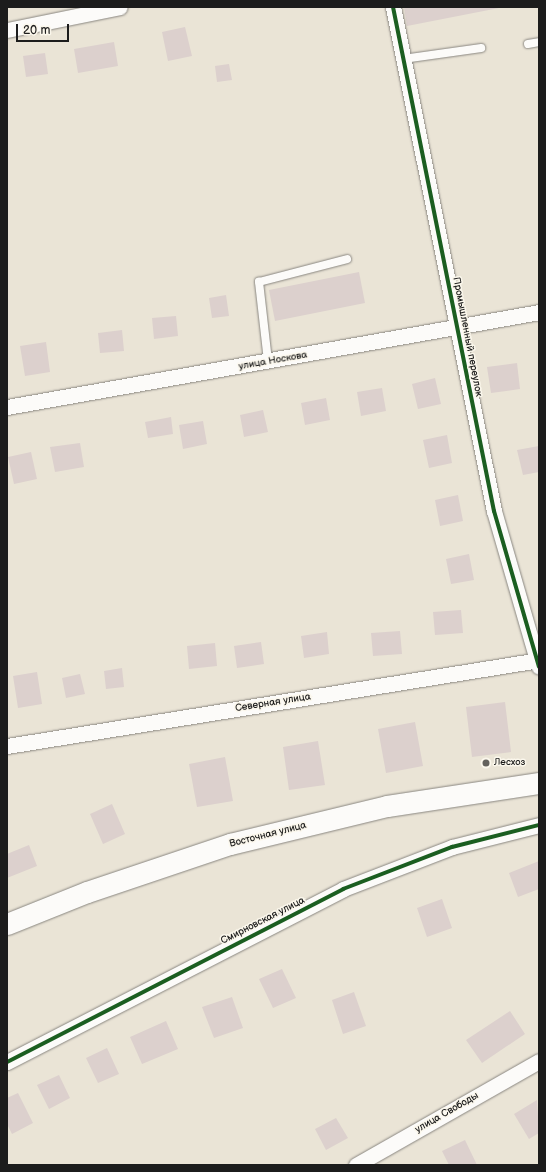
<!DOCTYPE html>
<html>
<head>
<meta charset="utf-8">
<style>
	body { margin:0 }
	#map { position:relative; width:546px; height:1172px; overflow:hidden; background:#eae4d6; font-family:"Balsamiq Sans",sans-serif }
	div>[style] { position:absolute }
	.building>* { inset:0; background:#dcd0cd }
	.roads { filter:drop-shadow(0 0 1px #898680) drop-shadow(0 0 1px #898680) }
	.lane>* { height:8px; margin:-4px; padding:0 4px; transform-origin:4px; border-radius:4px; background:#fcfbf9 }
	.street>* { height:15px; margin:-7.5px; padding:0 7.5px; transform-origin:7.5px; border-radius:7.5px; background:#fcfbf9 }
	.secondary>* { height:21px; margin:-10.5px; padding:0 10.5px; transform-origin:10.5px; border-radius:10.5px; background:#fcfbf9 }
	.cycleway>* { height:4px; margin:-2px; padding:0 2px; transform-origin:2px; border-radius:2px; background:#1b5e20 }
	.dots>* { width:11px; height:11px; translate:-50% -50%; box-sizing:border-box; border:2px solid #fbf7ec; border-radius:50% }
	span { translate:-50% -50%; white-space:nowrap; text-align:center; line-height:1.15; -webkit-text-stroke:3px #fbf7ec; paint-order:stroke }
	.street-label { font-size:10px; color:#1c1c1c }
	.poi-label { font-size:10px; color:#1c1c1c }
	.left { translate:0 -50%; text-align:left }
	.frame { position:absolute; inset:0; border:8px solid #1c1c1c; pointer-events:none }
	.scale { position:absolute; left:16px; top:24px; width:53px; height:18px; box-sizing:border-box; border:2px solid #1c1c1c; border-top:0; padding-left:5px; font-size:12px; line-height:14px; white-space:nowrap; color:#1c1c1c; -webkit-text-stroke:3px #fbf7ec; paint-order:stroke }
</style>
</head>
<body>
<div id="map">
	<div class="building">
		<i style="clip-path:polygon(404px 7px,499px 7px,499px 8px,407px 26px)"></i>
		<i style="clip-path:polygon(185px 27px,192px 56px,168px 61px,162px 32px)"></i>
		<i style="clip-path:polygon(114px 42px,118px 66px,78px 73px,74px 49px)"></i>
		<i style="clip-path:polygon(45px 53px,48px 74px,26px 77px,23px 56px)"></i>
		<i style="clip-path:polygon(229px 64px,232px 80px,217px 82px,215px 66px)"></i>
		<i style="clip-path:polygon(359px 272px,365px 303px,275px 321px,269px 290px)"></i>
		<i style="clip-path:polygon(226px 295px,229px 316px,212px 318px,209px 298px)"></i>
		<i style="clip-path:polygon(176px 316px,178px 336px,154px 339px,152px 318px)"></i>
		<i style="clip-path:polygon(122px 330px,124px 351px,100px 353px,98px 333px)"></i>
		<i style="clip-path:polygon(46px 342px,50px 372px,25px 376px,20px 346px)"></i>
		<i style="clip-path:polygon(517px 363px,520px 389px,491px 393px,487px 367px)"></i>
		<i style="clip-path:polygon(435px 378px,441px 404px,418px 409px,412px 384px)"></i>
		<i style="clip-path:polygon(382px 388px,386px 411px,361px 416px,357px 392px)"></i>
		<i style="clip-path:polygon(326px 398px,330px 420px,305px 425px,301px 403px)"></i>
		<i style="clip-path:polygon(263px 410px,268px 432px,244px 437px,240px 415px)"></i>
		<i style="clip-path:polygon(171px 417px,173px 434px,148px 438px,145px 422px)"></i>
		<i style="clip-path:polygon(203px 421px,207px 444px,183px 449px,179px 425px)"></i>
		<i style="clip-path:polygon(447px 435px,452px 463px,429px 468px,423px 440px)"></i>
		<i style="clip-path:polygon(80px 443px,84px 467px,55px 472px,50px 447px)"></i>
		<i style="clip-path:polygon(539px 446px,539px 472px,523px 475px,517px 450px)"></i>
		<i style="clip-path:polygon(31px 452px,37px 479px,14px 484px,8px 457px)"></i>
		<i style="clip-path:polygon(458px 495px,463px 521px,440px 526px,435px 500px)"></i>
		<i style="clip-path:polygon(469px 554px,474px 580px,451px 584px,446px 559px)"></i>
		<i style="clip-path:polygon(461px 610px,463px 633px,435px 635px,433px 612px)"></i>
		<i style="clip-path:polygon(400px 631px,402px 654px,373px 656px,371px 633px)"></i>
		<i style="clip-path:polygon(327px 632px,329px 654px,304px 658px,301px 636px)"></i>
		<i style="clip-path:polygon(261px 642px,264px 664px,237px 668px,234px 646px)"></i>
		<i style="clip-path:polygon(215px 643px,217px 666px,189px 669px,187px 646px)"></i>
		<i style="clip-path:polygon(122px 668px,124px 687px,106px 689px,104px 671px)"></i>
		<i style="clip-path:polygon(37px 672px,42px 704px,18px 708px,13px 676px)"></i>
		<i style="clip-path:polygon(80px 674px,85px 694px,66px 698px,62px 678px)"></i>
		<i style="clip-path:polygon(505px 702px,511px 752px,472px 757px,466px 707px)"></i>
		<i style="clip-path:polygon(415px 722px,423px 766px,386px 773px,378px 729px)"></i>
		<i style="clip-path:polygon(318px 741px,325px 785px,289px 790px,283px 747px)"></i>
		<i style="clip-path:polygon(225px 757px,233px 801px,197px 807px,189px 764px)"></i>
		<i style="clip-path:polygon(112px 804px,125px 834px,103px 844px,90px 814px)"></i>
		<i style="clip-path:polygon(29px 845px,37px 866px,7px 878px,7px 854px)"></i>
		<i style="clip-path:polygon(539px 861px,539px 889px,518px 897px,509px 873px)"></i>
		<i style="clip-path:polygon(442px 899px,452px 928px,427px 937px,417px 908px)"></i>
		<i style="clip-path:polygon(282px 969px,296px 998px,273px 1008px,259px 979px)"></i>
		<i style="clip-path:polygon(354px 992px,366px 1026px,343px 1034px,332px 1000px)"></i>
		<i style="clip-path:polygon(232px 997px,243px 1028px,214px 1038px,202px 1007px)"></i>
		<i style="clip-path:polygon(510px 1011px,525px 1034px,482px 1063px,466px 1040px)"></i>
		<i style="clip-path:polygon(166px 1021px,178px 1049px,142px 1064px,130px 1037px)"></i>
		<i style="clip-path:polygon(107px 1048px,119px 1074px,98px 1083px,86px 1058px)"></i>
		<i style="clip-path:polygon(59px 1075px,70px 1098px,49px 1109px,37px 1085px)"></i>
		<i style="clip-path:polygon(18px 1093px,33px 1123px,12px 1134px,7px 1124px,7px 1098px)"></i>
		<i style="clip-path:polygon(537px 1100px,539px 1133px,529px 1139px,514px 1114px)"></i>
		<i style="clip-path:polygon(336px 1118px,348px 1138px,326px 1150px,315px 1129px)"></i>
		<i style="clip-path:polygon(465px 1140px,477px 1165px,449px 1165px,442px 1151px)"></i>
	</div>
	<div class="roads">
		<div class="lane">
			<i style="left:528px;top:44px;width:11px;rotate:-10deg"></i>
			<i style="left:403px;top:59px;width:79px;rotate:-8deg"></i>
			<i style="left:268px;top:361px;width:80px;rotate:-96.5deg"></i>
			<i style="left:259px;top:282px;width:91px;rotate:-14.6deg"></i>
		</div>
		<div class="street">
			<i style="left:393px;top:7px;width:514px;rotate:78.67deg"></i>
			<i style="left:494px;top:511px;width:162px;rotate:73.9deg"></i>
			<i style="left:7px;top:30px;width:115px;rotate:-11.5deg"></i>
			<i style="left:7px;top:407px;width:540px;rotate:-10.12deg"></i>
			<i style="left:7px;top:746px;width:539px;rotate:-9.18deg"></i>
			<i style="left:7px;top:1062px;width:378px;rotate:-27.2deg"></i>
			<i style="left:343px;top:889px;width:117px;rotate:-21.1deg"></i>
			<i style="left:452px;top:847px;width:90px;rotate:-14.2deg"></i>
			<i style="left:356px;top:1165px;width:210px;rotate:-29.6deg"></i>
		</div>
		<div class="secondary">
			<i style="left:7px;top:924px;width:86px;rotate:-21.8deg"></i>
			<i style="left:87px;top:892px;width:151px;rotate:-18.6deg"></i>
			<i style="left:230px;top:844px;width:162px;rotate:-13.6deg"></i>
			<i style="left:387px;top:806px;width:154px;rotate:-8.6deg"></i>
		</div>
	</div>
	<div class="cycleway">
		<i style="left:393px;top:7px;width:514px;rotate:78.67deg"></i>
		<i style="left:494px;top:511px;width:162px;rotate:73.9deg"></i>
		<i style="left:7px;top:1062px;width:378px;rotate:-27.2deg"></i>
		<i style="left:343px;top:889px;width:117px;rotate:-21.1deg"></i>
		<i style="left:452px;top:847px;width:90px;rotate:-14.2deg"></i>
	</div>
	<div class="dots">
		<i style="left:486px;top:763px;background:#64625d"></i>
	</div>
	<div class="street-label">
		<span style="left:467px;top:337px;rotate:79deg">Промышленный переулок</span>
		<span style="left:273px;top:361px;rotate:-10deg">улица Носкова</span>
		<span style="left:273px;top:703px;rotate:-9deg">Северная улица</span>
		<span style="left:268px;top:835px;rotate:-14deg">Восточная улица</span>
		<span style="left:263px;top:921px;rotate:-27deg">Смирновская улица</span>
		<span style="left:447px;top:1113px;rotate:-30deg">улица Свободы</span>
	</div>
	<div class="poi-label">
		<span class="left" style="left:494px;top:763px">Лесхоз</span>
	</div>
	<div class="frame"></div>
	<div class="scale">20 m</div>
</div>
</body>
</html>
